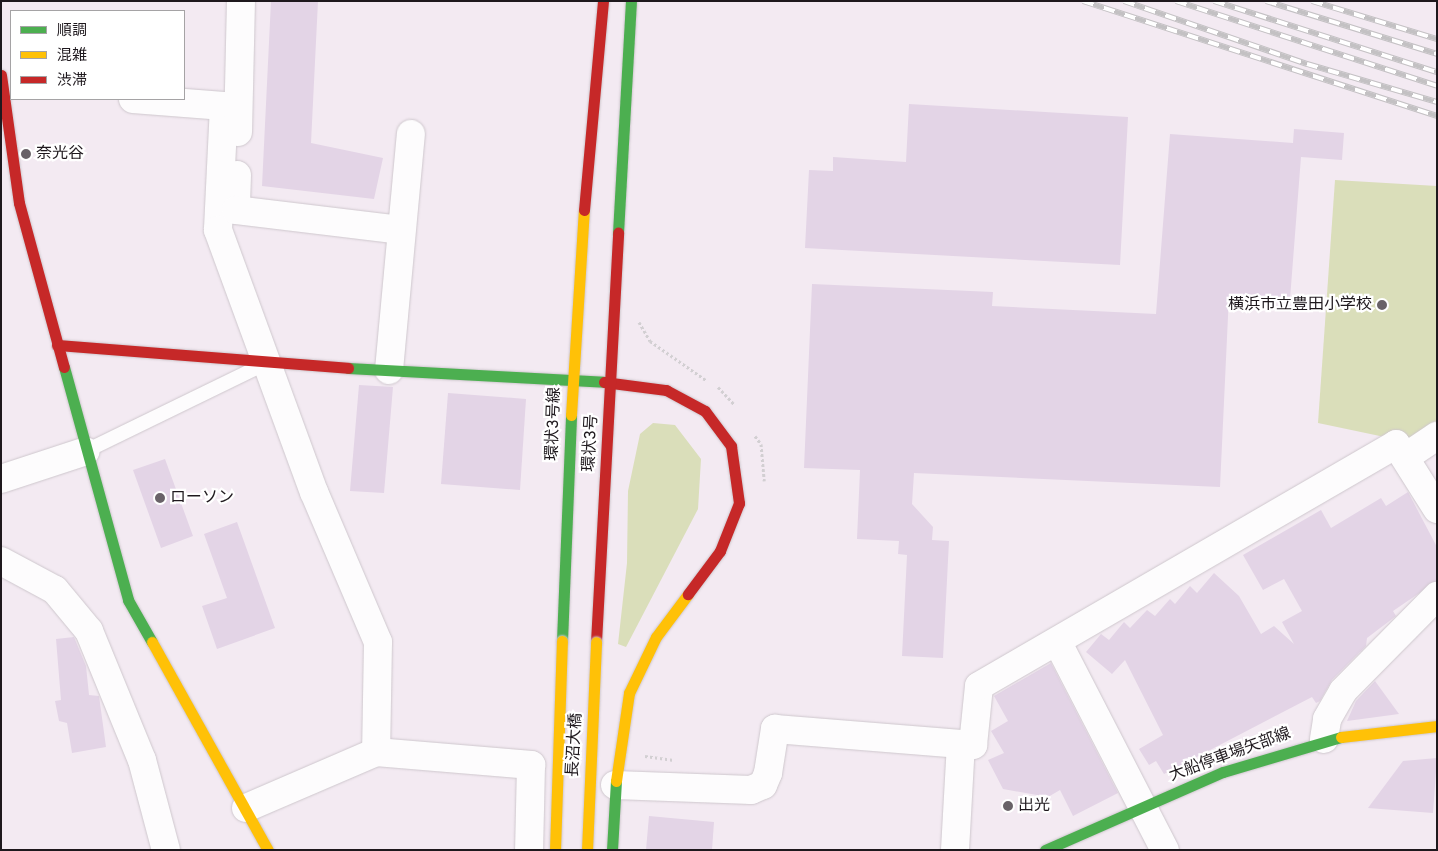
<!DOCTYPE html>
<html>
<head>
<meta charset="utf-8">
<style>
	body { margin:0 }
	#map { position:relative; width:1438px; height:851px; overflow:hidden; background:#f3eaf2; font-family:Overpass,"Noto Sans JP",sans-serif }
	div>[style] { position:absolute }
	.green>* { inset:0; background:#dadeba }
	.building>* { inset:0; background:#e3d4e6 }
	.path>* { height:3px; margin-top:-1.5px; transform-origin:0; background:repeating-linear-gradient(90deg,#d2cfd2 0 2.5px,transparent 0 5px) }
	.roads { filter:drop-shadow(0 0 1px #cec7cd) drop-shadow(0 0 1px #cec7cd) }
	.lane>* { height:14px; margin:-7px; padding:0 7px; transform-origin:7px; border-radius:7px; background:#fdfcfd }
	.street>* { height:28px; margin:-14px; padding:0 14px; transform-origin:14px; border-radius:14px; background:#fdfcfd }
	.fast>* { height:11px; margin:-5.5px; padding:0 5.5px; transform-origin:5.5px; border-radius:5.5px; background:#4caf50 }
	.slow>* { height:11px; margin:-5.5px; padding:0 5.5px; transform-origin:5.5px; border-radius:5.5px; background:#ffc107 }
	.jam>* { height:11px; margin:-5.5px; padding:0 5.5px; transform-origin:5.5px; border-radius:5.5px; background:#c62828 }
	.rail>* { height:5.5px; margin-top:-2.75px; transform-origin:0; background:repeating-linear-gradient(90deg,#fff 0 11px,#c3c1c3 0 22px); box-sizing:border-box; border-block:1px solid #c3c1c3 }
	.bridges { filter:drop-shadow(0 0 1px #cec7cd) drop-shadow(0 0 1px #cec7cd) }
	.slow-bridge>* { height:11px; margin:-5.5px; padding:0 5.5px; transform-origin:5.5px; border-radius:5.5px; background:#ffc107 }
	.dots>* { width:14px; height:14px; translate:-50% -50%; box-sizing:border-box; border:2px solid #fff; border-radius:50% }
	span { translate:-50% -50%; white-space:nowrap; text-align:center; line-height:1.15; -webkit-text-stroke:4.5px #fff; paint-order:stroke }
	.poi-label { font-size:16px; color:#1e181d }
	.left { translate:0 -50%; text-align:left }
	.right { translate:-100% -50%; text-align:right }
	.street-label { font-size:16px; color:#1e181d }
	.frame { position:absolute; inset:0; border:2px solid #1e181d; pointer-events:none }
	.legend { position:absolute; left:10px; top:10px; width:175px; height:90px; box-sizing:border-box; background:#fff; border:1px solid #a5a3a5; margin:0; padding:6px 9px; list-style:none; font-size:15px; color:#1e181d }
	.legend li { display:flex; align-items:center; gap:10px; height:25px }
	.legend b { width:25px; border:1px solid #a5a3a5 }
</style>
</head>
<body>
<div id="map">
	<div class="green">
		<i style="clip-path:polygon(1335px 180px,1437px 186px,1437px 432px,1418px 444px,1318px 423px)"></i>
		<i style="clip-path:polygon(653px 423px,675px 425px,701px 459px,698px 509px,626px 647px,618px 644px,627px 563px,628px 491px,640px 434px)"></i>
	</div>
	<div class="building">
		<i style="clip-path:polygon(271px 1px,318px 1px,311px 143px,383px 158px,374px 199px,262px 186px)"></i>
		<i style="clip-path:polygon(909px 104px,1128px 117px,1120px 265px,805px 248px,809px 170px,833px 171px,833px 157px,906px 162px)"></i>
		<i style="clip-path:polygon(1294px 129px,1344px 133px,1342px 160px,1301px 157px,1290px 299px,1229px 295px,1220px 487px,914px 473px,912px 504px,933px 527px,932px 540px,949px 541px,943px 658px,902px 656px,907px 555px,898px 554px,899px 541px,857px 539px,860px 470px,804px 468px,812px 284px,993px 292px,992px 306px,1156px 314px,1170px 134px,1293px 143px)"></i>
		<i style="clip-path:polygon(359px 385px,393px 387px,384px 493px,350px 491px)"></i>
		<i style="clip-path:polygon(448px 393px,526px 399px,520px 490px,441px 484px)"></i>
		<i style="clip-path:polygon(165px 459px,193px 536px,161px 548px,133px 470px)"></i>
		<i style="clip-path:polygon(1408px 492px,1437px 547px,1437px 581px,1393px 611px,1396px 616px,1367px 638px,1366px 646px,1332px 680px,1320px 701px,1316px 703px,1312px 697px,1164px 774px,1156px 761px,1149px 765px,1139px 749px,1163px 735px,1125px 660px,1112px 674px,1086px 652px,1101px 634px,1109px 640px,1124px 622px,1130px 628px,1147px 610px,1155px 616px,1170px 599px,1175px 604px,1190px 586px,1197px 593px,1214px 573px,1239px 596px,1261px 634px,1274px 626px,1294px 644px,1282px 622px,1302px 611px,1284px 579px,1263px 590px,1243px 555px,1321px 510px,1331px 528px,1381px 498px,1386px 506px)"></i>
		<i style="clip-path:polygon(237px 522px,275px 628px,217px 649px,202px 606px,227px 598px,204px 534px)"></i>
		<i style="clip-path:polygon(74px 637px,86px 666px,89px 695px,99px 696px,106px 747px,72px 753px,67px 723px,59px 721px,55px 701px,61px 700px,56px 639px)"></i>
		<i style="clip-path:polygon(1051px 663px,1118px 793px,1073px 816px,1060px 790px,1048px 797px,1003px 789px,988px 760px,1004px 753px,991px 731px,1008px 721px,994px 696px)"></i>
		<i style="clip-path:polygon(1375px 681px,1399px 714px,1347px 721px,1356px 701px)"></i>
		<i style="clip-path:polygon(1437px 758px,1433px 813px,1368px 808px,1403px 761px)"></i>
		<i style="clip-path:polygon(649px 816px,714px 822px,712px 850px,646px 850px)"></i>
	</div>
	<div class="path">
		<i style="left:639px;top:322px;width:22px;rotate:60deg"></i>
		<i style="left:650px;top:341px;width:68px;rotate:34.9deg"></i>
		<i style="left:718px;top:387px;width:23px;rotate:47deg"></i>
		<i style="left:755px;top:436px;width:10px;rotate:53deg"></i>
		<i style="left:761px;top:444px;width:37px;rotate:85deg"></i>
		<i style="left:645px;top:756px;width:29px;rotate:8deg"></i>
	</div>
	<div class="roads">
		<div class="lane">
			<i style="left:86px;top:451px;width:191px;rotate:-26deg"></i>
		</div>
		<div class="street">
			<i style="left:133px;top:99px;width:91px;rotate:4.4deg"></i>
			<i style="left:224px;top:106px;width:124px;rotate:92.8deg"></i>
			<i style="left:218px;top:230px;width:279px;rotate:69.9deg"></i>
			<i style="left:314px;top:492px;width:163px;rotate:66.9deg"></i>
			<i style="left:378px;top:642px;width:110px;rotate:91deg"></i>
			<i style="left:238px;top:132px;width:131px;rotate:-88.7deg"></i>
			<i style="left:237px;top:175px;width:35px;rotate:92deg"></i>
			<i style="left:236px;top:210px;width:166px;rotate:6.9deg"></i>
			<i style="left:389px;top:370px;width:237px;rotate:-84.7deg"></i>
			<i style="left:1407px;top:456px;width:36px;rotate:-34deg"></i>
			<i style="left:1px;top:479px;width:89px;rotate:-18.2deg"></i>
			<i style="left:1px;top:561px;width:61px;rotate:28.2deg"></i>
			<i style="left:55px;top:590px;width:53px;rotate:50.3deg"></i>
			<i style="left:89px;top:631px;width:139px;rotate:67.7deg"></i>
			<i style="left:142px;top:760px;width:93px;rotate:75.1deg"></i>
			<i style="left:1058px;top:643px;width:233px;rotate:62.7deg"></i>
			<i style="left:1324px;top:739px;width:20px;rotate:-81deg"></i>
			<i style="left:1327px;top:719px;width:32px;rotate:-60deg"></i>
			<i style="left:1343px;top:691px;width:134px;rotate:-45.3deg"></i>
			<i style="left:615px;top:785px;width:136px;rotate:2.1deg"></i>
			<i style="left:751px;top:790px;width:13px;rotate:-23deg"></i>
			<i style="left:763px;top:785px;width:13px;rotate:-67deg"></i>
			<i style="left:768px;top:773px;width:45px;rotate:-81deg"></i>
			<i style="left:775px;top:729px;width:199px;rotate:4.6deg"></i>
			<i style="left:973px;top:745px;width:59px;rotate:-84.2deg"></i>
			<i style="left:979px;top:686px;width:482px;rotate:-30.1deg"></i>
			<i style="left:1396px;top:444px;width:77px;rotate:57.8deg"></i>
			<i style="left:246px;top:808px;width:142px;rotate:-23.3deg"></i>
			<i style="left:376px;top:752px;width:156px;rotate:4.8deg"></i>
			<i style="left:531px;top:765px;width:85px;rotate:91.3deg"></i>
			<i style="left:955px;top:850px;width:106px;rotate:-86.8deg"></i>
		</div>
		<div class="fast">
			<i style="left:618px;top:233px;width:232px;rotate:-86.8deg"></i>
			<i style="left:64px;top:367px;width:242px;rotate:74.6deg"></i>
			<i style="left:128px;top:600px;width:48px;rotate:60.3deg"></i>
			<i style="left:348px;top:368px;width:256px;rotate:3.1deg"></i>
			<i style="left:562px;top:641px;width:226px;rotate:-87.7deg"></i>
			<i style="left:612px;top:850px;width:69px;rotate:-86.7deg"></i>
			<i style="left:1045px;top:850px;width:194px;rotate:-23.7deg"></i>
			<i style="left:1223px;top:772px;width:123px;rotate:-16.5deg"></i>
		</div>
		<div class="slow">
			<i style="left:571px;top:415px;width:205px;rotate:-86.4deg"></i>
			<i style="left:152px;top:642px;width:238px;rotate:60.9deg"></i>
			<i style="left:1341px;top:737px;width:97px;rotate:-6.5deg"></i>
			<i style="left:616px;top:781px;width:89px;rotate:-81.6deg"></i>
			<i style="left:629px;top:693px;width:62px;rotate:-64.3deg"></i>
			<i style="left:656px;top:637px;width:54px;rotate:-53.3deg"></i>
		</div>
		<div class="jam">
			<i style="left:1px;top:75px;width:129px;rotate:82deg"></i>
			<i style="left:19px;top:203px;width:170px;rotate:74.7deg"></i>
			<i style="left:584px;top:210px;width:210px;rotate:-84.8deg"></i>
			<i style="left:57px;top:345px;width:292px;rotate:4.5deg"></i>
			<i style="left:604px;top:382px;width:63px;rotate:7.4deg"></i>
			<i style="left:666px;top:390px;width:44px;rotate:28.3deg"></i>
			<i style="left:705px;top:411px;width:44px;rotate:53.4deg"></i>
			<i style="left:731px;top:446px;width:58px;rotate:82deg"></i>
			<i style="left:739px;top:503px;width:52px;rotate:111.6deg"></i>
			<i style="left:720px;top:551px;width:54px;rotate:126.7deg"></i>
			<i style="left:596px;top:642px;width:410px;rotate:-86.9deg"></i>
		</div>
	</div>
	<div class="rail">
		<i style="left:1083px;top:1px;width:372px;rotate:18deg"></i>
		<i style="left:1124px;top:1px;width:194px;rotate:19deg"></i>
		<i style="left:1307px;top:64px;width:135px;rotate:16.3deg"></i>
		<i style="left:1176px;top:1px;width:274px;rotate:18deg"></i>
		<i style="left:1214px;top:1px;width:234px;rotate:17.7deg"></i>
		<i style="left:1266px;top:1px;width:179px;rotate:17.2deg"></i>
		<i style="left:1312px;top:1px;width:131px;rotate:16.9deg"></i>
	</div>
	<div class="bridges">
		<div class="slow-bridge">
			<i style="left:555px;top:850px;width:209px;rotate:-88.1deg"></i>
			<i style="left:587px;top:850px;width:208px;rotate:-87.5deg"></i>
		</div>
	</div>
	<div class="dots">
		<i style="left:26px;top:154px;background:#696268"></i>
		<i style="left:1382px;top:305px;background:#696268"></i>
		<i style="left:160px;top:498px;background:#696268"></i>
		<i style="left:1008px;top:806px;background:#696268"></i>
	</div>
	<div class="poi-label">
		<span class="left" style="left:36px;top:154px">奈光谷</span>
		<span class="right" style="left:1372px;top:305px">横浜市立豊田小学校</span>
		<span class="left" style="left:170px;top:498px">ローソン</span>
		<span class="left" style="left:1018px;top:806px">出光</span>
	</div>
	<div class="street-label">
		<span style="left:554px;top:424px;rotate:-88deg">環状3号線</span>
		<span style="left:591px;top:443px;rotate:-87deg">環状3号</span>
		<span style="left:575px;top:745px;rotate:-87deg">長沼大橋</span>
		<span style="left:1230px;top:755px;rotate:-20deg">大船停車場矢部線</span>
	</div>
	<div class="frame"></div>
	<ul class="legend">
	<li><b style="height:6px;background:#4caf50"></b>順調</li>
	<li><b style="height:6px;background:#ffc107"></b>混雑</li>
	<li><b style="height:6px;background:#c62828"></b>渋滞</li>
	</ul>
</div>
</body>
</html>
